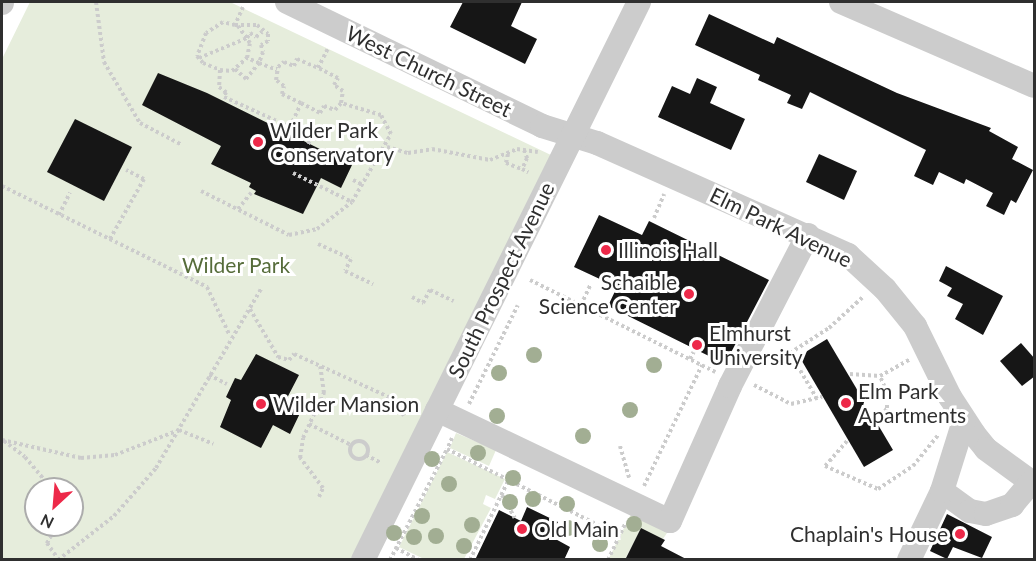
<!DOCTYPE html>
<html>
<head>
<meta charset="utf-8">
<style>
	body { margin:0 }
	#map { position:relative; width:1036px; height:561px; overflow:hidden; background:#fff; font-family:Lato,sans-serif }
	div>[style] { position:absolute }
	.green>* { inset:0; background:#e6eddc }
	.building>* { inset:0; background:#161616 }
	.path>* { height:4px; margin-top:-2px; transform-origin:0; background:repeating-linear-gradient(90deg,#ccc 0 3px,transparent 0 6px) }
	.path>.ring { margin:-2px; padding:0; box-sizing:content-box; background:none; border:4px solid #ccc; border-radius:50% }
	.minor>* { height:24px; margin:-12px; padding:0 12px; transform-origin:12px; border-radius:12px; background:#ccc }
	.trees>* { width:16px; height:16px; margin:-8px; border-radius:50%; background:#a2ae93 }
	.dots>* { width:16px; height:16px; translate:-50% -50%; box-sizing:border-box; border:3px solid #fff; border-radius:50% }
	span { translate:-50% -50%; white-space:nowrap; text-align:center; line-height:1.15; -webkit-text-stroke:6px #fff; paint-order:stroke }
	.street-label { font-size:21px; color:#2f2f2f }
	.poi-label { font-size:21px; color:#2f2f2f }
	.left { translate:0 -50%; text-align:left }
	.right { translate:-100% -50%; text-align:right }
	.park-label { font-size:21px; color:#566c3a }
	.frame { position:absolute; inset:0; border:3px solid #2f2f2f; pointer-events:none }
	.north { position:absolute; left:24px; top:477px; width:60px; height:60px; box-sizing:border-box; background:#fff; border:2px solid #acacac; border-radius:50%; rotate:206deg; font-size:16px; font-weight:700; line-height:24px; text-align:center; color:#2f2f2f }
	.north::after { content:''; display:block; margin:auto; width:21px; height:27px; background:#ed2949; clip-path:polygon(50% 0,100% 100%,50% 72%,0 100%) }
</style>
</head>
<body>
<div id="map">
	<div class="green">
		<i style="clip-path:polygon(evenodd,30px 2px,230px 2px,553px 156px,353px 559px,2px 559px,2px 59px,30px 2px,36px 489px,72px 489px,72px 525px,36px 525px,36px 489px)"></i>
		<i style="clip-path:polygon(456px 433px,496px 450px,489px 466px,450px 448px)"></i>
		<i style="clip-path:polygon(447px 452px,505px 479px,495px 499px,486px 495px,483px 504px,491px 508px,464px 559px,424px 559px,399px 547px)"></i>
		<i style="clip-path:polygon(631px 514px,667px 533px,663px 539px,641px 529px,626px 557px,630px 559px,608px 560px)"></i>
	</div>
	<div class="building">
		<i style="clip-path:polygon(463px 2px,522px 2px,511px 26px,537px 39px,525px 64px,450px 27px)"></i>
		<i style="clip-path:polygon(709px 14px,774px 44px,777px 37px,897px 93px,991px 128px,989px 131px,1018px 147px,1012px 159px,1033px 170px,1016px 203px,1011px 200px,1004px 215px,986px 206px,993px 193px,966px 179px,964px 184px,939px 172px,933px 185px,914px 176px,926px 150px,810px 92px,802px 109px,787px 103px,791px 95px,758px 80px,760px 75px,695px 45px)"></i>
		<i style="clip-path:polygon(158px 73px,207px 93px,352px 165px,341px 188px,321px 178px,303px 214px,254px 194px,256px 191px,249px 187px,251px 183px,211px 164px,221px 146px,142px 105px)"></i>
		<i style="clip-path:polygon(697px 78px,717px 87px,710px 103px,745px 119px,731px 150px,658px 117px,672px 86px,690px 94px)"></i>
		<i style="clip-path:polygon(75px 119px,132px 147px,104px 201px,47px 172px)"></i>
		<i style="clip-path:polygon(819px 154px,857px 171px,844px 200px,806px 182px)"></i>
		<i style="clip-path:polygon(599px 215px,642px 235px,649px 221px,769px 280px,725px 364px,608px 306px,617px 287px,574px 267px)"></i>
		<i style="clip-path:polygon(946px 266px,1003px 296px,983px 335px,955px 319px,963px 304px,947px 296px,952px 288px,939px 281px)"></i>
		<i style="clip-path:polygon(827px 339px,893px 450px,864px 467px,799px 356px)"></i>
		<i style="clip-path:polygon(1021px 343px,1035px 359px,1035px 376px,1022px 386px,1000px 361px)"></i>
		<i style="clip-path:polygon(256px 354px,299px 375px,286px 400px,302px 409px,290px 434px,273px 425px,261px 448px,220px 427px,231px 400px,226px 397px,235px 378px,241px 380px)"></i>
		<i style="clip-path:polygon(527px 507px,558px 522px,550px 536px,570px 547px,564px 560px,475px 560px,499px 510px,521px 521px)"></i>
		<i style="clip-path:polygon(947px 514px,992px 537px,982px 558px,953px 547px,947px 559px,930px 551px)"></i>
		<i style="clip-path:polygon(641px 528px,665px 540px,661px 546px,688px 560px,625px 560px)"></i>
	</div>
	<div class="path">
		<i style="left:96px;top:2px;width:61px;rotate:82.4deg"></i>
		<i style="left:104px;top:62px;width:71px;rotate:59.5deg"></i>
		<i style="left:140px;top:123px;width:47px;rotate:27.6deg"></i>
		<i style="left:243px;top:7px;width:20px;rotate:114deg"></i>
		<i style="left:235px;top:25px;width:22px"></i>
		<i style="left:257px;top:25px;width:14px;rotate:39deg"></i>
		<i style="left:268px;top:34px;width:7px;rotate:90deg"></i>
		<i style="left:268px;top:41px;width:8px;rotate:150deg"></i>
		<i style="left:261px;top:45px;width:7px;rotate:74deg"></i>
		<i style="left:263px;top:52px;width:12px;rotate:110deg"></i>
		<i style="left:259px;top:63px;width:19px;rotate:21deg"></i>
		<i style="left:235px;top:25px;width:12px;rotate:-166deg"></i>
		<i style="left:223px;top:22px;width:20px;rotate:147deg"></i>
		<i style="left:206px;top:33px;width:25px;rotate:111deg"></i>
		<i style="left:197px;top:56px;width:9px;rotate:49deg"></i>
		<i style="left:203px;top:63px;width:18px;rotate:22deg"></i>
		<i style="left:220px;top:70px;width:17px;rotate:93deg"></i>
		<i style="left:219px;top:87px;width:9px;rotate:36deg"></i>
		<i style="left:226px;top:92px;width:5px;rotate:112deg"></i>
		<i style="left:224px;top:97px;width:72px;rotate:24.4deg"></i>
		<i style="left:199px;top:58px;width:52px;rotate:-22.6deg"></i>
		<i style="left:247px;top:38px;width:6px;rotate:-59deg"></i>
		<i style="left:250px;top:33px;width:7px;rotate:34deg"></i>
		<i style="left:256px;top:37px;width:8px;rotate:-40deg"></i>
		<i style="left:235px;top:69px;width:15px;rotate:42deg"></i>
		<i style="left:246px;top:79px;width:21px;rotate:-51deg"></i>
		<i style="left:259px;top:63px;width:13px;rotate:-157deg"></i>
		<i style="left:247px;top:58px;width:15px;rotate:-79deg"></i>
		<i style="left:250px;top:43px;width:21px;rotate:-125deg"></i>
		<i style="left:220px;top:70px;width:12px;rotate:5deg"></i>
		<i style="left:232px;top:71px;width:20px;rotate:-41deg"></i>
		<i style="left:301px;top:103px;width:21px;rotate:-155deg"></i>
		<i style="left:282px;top:94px;width:8px;rotate:-76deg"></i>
		<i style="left:284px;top:86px;width:10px;rotate:-143deg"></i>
		<i style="left:276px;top:80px;width:13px;rotate:-81deg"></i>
		<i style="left:278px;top:67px;width:8px;rotate:-40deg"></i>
		<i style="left:284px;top:62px;width:11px;rotate:22deg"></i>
		<i style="left:294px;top:66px;width:8px;rotate:-67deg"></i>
		<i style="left:297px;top:59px;width:23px;rotate:23deg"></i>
		<i style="left:308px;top:144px;width:7px;rotate:-63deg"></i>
		<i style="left:311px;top:138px;width:24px;rotate:-152deg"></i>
		<i style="left:290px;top:127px;width:26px;rotate:-65deg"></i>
		<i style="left:301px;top:103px;width:21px;rotate:28deg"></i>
		<i style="left:320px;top:113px;width:8px;rotate:-60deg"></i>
		<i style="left:324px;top:106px;width:12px;rotate:20deg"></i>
		<i style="left:335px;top:110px;width:9px;rotate:-49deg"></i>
		<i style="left:387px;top:147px;width:22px;rotate:16deg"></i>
		<i style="left:408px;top:153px;width:24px;rotate:-9deg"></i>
		<i style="left:432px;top:149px;width:59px;rotate:10.7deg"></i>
		<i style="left:490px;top:160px;width:29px;rotate:-22deg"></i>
		<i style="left:517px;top:149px;width:21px;rotate:8deg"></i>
		<i style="left:524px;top:150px;width:9px;rotate:69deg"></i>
		<i style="left:527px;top:158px;width:12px;rotate:114deg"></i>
		<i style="left:522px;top:169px;width:7px;rotate:27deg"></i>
		<i style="left:508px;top:154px;width:9px;rotate:103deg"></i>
		<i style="left:506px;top:163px;width:17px;rotate:21deg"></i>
		<i style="left:293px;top:173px;width:66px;rotate:26.2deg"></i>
		<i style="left:353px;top:180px;width:9px;rotate:27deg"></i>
		<i style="left:2px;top:186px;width:229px;rotate:26.2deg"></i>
		<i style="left:207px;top:287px;width:54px;rotate:64.9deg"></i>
		<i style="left:201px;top:191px;width:98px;rotate:26.6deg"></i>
		<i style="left:289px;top:235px;width:29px;rotate:-12deg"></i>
		<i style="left:317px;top:229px;width:44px;rotate:-37.6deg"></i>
		<i style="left:352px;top:202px;width:78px;rotate:-60.2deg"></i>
		<i style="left:391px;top:134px;width:21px;rotate:-118deg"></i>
		<i style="left:381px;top:115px;width:42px;rotate:-163.3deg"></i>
		<i style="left:341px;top:103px;width:12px;rotate:-81deg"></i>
		<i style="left:343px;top:91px;width:11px;rotate:-146deg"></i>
		<i style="left:334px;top:85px;width:8px;rotate:-60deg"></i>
		<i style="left:338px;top:78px;width:22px;rotate:-153deg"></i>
		<i style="left:318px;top:68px;width:22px;rotate:-63deg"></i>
		<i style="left:238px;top:209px;width:21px;rotate:-51deg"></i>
		<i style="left:59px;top:215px;width:25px;rotate:-64deg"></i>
		<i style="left:654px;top:218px;width:26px;rotate:-67deg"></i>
		<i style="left:110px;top:239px;width:69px;rotate:-60.5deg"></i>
		<i style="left:144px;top:179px;width:20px;rotate:-153deg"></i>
		<i style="left:318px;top:244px;width:36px;rotate:24deg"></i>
		<i style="left:351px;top:259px;width:13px;rotate:117deg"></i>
		<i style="left:345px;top:271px;width:31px;rotate:25deg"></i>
		<i style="left:530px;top:280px;width:207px;rotate:26.4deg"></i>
		<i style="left:412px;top:297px;width:13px;rotate:29deg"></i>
		<i style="left:423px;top:303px;width:15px;rotate:-62deg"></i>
		<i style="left:430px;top:290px;width:26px;rotate:25deg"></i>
		<i style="left:581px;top:305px;width:23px;rotate:-65deg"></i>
		<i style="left:250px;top:309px;width:56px;rotate:59.7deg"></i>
		<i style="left:278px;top:357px;width:11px;rotate:15deg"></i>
		<i style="left:289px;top:360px;width:8px;rotate:-50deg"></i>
		<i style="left:294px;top:354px;width:109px;rotate:24.4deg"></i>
		<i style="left:393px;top:399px;width:20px;rotate:57deg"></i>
		<i style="left:690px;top:359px;width:9px;rotate:-63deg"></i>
		<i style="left:850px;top:374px;width:30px;rotate:4deg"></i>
		<i style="left:880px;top:376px;width:35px;rotate:-29deg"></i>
		<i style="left:209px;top:375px;width:20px;rotate:27deg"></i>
		<i style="left:754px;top:385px;width:42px;rotate:27.2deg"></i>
		<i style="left:791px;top:404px;width:32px;rotate:-13deg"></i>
		<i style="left:817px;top:399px;width:53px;rotate:-120.4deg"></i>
		<i style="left:790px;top:353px;width:46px;rotate:-32.7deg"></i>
		<i style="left:829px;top:328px;width:47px;rotate:-42.4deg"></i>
		<i style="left:469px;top:404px;width:110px;rotate:-63.7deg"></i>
		<i style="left:878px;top:421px;width:16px;rotate:-55deg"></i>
		<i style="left:887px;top:408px;width:16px;rotate:-90deg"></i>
		<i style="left:887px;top:392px;width:17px;rotate:-114deg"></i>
		<i style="left:309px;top:424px;width:47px;rotate:26.6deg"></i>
		<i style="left:452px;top:438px;width:12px;rotate:114deg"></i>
		<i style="left:447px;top:449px;width:194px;rotate:26.7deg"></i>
		<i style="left:2px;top:440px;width:81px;rotate:12.8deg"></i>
		<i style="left:81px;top:458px;width:34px;rotate:-5deg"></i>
		<i style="left:115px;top:455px;width:69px;rotate:-21.3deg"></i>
		<i style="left:179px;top:430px;width:37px;rotate:22deg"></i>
		<i style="left:4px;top:441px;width:26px;rotate:37deg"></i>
		<i style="left:25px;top:457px;width:42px;rotate:49.8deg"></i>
		<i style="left:847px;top:441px;width:33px;rotate:131deg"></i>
		<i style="left:825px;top:466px;width:58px;rotate:23.5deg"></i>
		<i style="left:878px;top:489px;width:42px;rotate:-33.3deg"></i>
		<i style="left:913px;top:466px;width:40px;rotate:-51deg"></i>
		<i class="ring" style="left:350px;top:441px;width:14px;height:14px"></i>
		<i style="left:620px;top:446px;width:33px;rotate:74deg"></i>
		<i style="left:366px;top:455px;width:17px;rotate:28deg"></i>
		<i style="left:644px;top:486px;width:134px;rotate:-64.4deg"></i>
		<i style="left:502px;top:495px;width:26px;rotate:61deg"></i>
		<i style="left:319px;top:497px;width:10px;rotate:-66deg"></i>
		<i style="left:323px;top:488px;width:38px;rotate:-127deg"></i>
		<i style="left:300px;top:458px;width:20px;rotate:-81deg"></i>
		<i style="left:303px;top:438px;width:50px;rotate:-65deg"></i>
		<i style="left:324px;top:393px;width:27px;rotate:-98deg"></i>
		<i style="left:57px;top:525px;width:21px;rotate:119deg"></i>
		<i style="left:47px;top:543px;width:19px;rotate:55deg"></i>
		<i style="left:396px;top:548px;width:26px;rotate:28deg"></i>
		<i style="left:58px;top:560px;width:71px;rotate:-38.2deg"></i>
		<i style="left:114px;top:516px;width:64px;rotate:-48.8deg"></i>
		<i style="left:156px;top:468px;width:208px;rotate:-59.6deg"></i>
		<i style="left:390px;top:560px;width:125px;rotate:-62.8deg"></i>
		<i style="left:470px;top:560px;width:90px;rotate:-64.3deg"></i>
		<i style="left:608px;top:560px;width:42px;rotate:-64.7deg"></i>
	</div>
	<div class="minor">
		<i style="left:287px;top:2px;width:284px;rotate:25.9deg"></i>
		<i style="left:542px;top:126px;width:58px;rotate:17.2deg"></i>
		<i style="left:597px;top:143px;width:275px;rotate:24deg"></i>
		<i style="left:848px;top:255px;width:50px;rotate:42.6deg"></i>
		<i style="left:885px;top:289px;width:48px;rotate:51deg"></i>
		<i style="left:915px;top:326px;width:79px;rotate:63.8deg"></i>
		<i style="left:950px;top:397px;width:44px;rotate:57deg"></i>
		<i style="left:974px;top:434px;width:19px;rotate:51deg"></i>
		<i style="left:986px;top:449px;width:59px;rotate:36.1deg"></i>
		<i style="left:841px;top:2px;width:210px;rotate:23.5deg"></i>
		<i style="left:2px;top:3px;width:1px;rotate:-90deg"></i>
		<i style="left:437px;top:410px;width:258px;rotate:25.5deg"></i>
		<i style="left:670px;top:521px;width:148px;rotate:-66deg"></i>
		<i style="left:730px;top:386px;width:170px;rotate:-62.7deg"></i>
		<i style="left:942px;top:491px;width:34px;rotate:36deg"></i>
		<i style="left:970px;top:511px;width:16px;rotate:11deg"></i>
		<i style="left:986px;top:514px;width:28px;rotate:-19deg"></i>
		<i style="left:1012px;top:505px;width:30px;rotate:-50deg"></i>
		<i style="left:363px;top:560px;width:623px;rotate:-63.68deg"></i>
		<i style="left:909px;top:560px;width:76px;rotate:-64.4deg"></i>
		<i style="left:942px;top:491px;width:73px;rotate:-72.6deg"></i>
	</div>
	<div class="trees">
		<i style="left:534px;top:355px"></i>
		<i style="left:654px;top:365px"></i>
		<i style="left:499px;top:373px"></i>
		<i style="left:630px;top:410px"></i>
		<i style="left:497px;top:416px"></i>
		<i style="left:583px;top:436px"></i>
		<i style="left:478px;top:453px"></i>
		<i style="left:432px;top:459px"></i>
		<i style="left:513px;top:478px"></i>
		<i style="left:449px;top:484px"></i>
		<i style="left:533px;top:499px"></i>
		<i style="left:510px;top:502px"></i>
		<i style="left:567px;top:504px"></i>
		<i style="left:422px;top:516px"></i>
		<i style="left:634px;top:524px"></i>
		<i style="left:472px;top:525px"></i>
		<i style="left:568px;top:528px"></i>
		<i style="left:394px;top:533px"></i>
		<i style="left:436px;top:536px"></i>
		<i style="left:414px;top:537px"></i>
		<i style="left:600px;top:544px"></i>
		<i style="left:464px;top:546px"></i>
	</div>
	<div class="dots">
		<i style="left:258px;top:142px;background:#ed2949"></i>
		<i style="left:606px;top:250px;background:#ed2949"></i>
		<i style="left:689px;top:294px;background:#ed2949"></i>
		<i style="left:697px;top:345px;background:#ed2949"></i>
		<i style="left:846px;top:403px;background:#ed2949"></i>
		<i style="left:261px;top:404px;background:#ed2949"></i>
		<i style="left:522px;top:529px;background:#ed2949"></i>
		<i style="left:960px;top:534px;background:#ed2949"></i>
	</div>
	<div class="street-label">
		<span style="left:429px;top:71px;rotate:26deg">West Church Street</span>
		<span style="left:781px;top:227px;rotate:26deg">Elm Park Avenue</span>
		<span style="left:501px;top:280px;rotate:-64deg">South Prospect Avenue</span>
	</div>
	<div class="poi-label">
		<span class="left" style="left:270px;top:142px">Wilder Park<br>Conservatory</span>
		<span class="left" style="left:618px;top:250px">Illinois Hall</span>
		<span class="right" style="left:677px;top:294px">Schaible<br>Science Center</span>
		<span class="left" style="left:709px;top:345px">Elmhurst<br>University</span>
		<span class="left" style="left:858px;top:403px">Elm Park<br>Apartments</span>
		<span class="left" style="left:273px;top:404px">Wilder Mansion</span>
		<span class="left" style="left:534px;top:529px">Old Main</span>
		<span class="right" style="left:948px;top:534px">Chaplain's House</span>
	</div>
	<div class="park-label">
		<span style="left:236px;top:265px">Wilder Park</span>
	</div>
	<div class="frame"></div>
	<div class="north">N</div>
</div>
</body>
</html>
